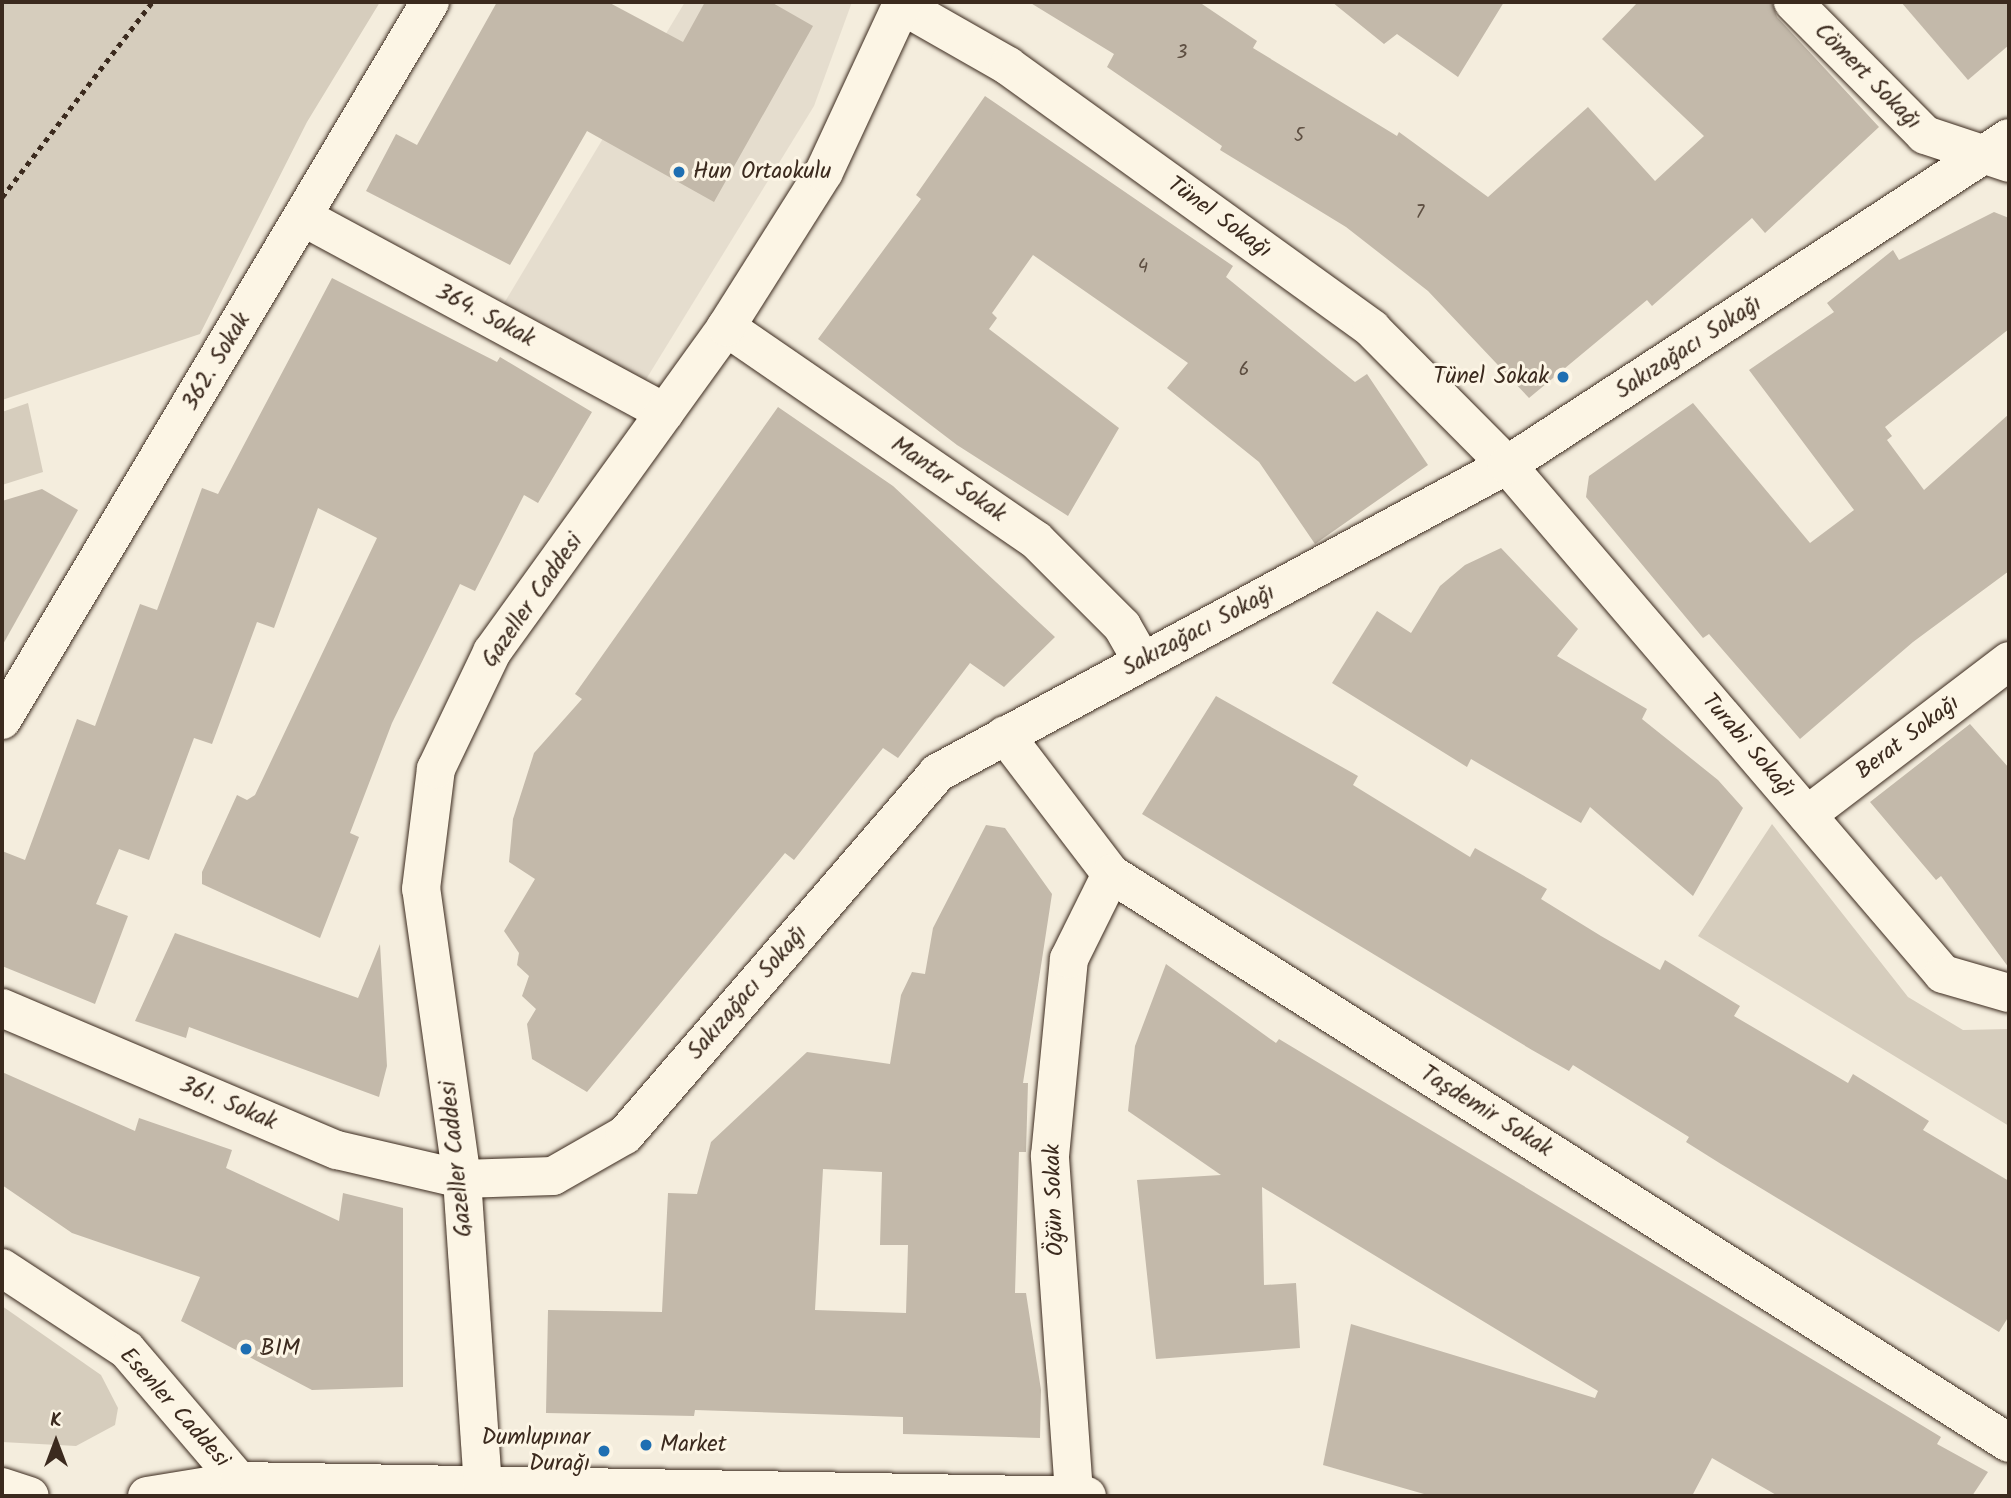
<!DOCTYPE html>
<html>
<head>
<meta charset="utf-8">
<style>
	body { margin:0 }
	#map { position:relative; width:2011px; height:1498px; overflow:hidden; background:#f4eddd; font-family:Kalam,sans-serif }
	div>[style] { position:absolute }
	.built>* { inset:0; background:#e5ddce }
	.green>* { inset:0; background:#d6cdbd }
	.building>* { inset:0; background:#c3b9aa }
	.path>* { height:4.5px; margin-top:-2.25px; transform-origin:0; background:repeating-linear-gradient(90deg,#3b2a1e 0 5px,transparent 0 10px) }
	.roads { filter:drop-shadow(0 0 2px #3b2a1e) drop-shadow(0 0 2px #3b2a1e) }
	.minor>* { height:38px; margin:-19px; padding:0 19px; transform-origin:19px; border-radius:19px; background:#fcf5e5 }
	.tertiary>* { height:38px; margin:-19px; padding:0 19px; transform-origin:19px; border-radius:19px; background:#fcf5e5 }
	.dots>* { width:19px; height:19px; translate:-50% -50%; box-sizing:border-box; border:4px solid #fcf5e5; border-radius:50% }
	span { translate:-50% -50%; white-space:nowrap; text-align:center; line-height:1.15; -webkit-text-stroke:6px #fcf5e5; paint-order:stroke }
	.number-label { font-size:19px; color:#5d4e41 }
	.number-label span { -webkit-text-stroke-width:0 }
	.street-label { font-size:23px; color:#3b2a1e }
	.poi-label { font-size:23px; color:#3b2a1e }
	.left { translate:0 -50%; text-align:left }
	.right { translate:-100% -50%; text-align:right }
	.frame { position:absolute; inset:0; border:4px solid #3b2a1e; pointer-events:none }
	.north { position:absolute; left:21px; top:1407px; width:70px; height:70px; -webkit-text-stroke:5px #fcf5e5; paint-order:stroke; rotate:0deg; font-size:19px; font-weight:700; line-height:28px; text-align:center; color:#3b2a1e }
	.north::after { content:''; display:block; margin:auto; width:24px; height:32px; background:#3b2a1e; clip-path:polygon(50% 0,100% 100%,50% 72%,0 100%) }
</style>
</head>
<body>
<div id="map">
	<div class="built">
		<i style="clip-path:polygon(685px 2px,852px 2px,814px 106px,645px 381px,500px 310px)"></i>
	</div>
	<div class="green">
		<i style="clip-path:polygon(2px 2px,380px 2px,307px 122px,200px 334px,2px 400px)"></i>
		<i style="clip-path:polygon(28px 403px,43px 472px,2px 485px,2px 412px)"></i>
		<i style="clip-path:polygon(1772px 824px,1908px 997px,1963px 1030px,2009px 1029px,2009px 1126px,1698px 936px)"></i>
		<i style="clip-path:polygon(2px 1306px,101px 1375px,118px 1408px,115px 1425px,76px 1446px,2px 1442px)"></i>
	</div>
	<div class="building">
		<i style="clip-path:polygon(497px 2px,608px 2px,683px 42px,705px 2px,771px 2px,813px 26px,714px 202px,587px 131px,510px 265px,366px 191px,396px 134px,417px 145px)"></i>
		<i style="clip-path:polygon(1029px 2px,1199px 2px,1257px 41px,1253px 48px,1397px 136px,1399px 132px,1488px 197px,1588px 107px,1655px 181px,1704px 136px,1602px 39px,1638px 2px,1772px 2px,1777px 17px,1879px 127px,1765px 233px,1752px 218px,1652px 306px,1647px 300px,1529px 398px,1428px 291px,1346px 227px,1220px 150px,1222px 146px,1107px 67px,1114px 54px)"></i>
		<i style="clip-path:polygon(1332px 2px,1504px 2px,1458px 77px,1397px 34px,1384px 44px)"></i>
		<i style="clip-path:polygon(1901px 2px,2009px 2px,2009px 45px,1968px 80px)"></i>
		<i style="clip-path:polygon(985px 96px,1233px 266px,1226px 277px,1355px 382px,1367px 374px,1428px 465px,1315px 544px,1259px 462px,1167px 388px,1188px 363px,1033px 255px,992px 313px,997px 318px,989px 329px,1119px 428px,1068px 516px,957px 445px,818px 339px,921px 199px,916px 195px)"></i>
		<i style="clip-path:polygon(1994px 212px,2009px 218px,2009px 329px,1885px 427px,1892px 436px,1887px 440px,1924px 490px,2009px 414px,2009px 571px,1913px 642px,1800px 739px,1709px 634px,1703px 638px,1586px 497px,1589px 476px,1693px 403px,1810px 543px,1854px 510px,1749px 370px,1834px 312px,1827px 303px,1893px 250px,1899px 260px)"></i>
		<i style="clip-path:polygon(332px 278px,497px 362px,500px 357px,592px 412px,538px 503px,524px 495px,475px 591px,460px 584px,392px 723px,350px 833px,359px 837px,320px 938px,202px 884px,202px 872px,237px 795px,247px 800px,255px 795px,377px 538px,318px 508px,274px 628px,257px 622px,212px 744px,194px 738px,149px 860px,119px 849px,96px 904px,128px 916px,95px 1004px,2px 966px,2px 851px,25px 860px,77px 719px,95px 726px,140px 604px,157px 610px,202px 488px,218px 494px)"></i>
		<i style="clip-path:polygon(778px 407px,893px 486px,1055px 637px,1004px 687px,970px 663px,898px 758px,883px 748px,794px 860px,785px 853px,587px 1092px,532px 1059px,527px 1024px,536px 1009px,522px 996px,529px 976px,517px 965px,519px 953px,504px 931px,535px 879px,509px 862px,513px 819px,534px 753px,582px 699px,575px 694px)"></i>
		<i style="clip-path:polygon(42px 489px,78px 510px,2px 646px,2px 501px)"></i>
		<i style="clip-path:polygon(1501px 548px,1578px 629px,1557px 656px,1647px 709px,1642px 719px,1718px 780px,1743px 808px,1693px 896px,1590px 807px,1581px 823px,1471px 759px,1467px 767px,1332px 683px,1377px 611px,1411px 633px,1440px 586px,1465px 565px)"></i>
		<i style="clip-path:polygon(1216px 696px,1358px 776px,1353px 785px,1470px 857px,1475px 848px,1547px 889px,1541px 899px,1601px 936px,1660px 970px,1665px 960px,1740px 1006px,1734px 1016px,1848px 1083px,1853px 1074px,1929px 1121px,1923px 1130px,2009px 1181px,2009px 1316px,1999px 1332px,1721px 1164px,1686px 1142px,1689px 1137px,1573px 1065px,1569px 1071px,1532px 1050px,1142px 814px)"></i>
		<i style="clip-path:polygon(1970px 724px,2009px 768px,2009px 968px,1941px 876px,1936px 880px,1870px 802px)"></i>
		<i style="clip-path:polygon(evenodd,986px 825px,1005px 828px,1052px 894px,1023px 1083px,1028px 1083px,1026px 1152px,1019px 1152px,1015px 1293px,1026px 1293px,1041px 1390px,1040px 1438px,903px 1434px,903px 1417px,695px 1410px,694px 1416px,546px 1413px,548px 1310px,662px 1312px,668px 1193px,697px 1194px,711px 1142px,807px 1052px,890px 1064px,901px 995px,912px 972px,925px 974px,933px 928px,986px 825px,823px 1169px,882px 1172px,880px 1245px,908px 1245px,906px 1313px,815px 1310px,823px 1169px)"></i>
		<i style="clip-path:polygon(175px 933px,358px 998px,380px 944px,387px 1066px,379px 1097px,189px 1027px,186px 1038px,135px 1021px)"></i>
		<i style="clip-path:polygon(1166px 964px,1276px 1043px,1279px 1039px,1895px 1409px,1941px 1437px,1937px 1444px,1988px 1472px,1972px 1496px,1778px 1496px,1712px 1458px,1692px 1496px,1431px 1496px,1323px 1465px,1351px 1324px,1595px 1398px,1598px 1391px,1262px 1187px,1264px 1285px,1296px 1283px,1300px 1348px,1156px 1359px,1137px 1180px,1221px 1175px,1128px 1111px,1135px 1046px)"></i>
		<i style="clip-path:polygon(2px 1072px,135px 1131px,139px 1118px,232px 1150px,226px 1168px,339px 1221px,343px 1193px,403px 1208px,403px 1387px,312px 1390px,181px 1321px,200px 1277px,72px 1233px,2px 1185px)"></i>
	</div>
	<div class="path">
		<i style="left:2px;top:197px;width:246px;rotate:-52.4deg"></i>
	</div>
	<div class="roads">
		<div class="minor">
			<i style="left:1793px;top:2px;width:187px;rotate:45.2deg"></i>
			<i style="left:1925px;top:135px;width:89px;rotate:18.4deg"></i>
			<i style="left:903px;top:6px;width:121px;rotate:29.7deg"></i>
			<i style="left:1008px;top:66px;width:449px;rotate:35.8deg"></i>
			<i style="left:1372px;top:329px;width:192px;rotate:45.2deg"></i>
			<i style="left:1507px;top:465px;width:670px;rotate:49.42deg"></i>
			<i style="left:1943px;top:974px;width:69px;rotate:16.1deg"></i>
			<i style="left:305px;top:218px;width:409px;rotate:28.4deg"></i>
			<i style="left:726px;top:327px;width:376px;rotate:34.5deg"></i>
			<i style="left:1036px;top:540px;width:122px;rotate:45deg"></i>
			<i style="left:1122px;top:626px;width:40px;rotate:60.3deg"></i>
			<i style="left:2px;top:720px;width:836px;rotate:-59.2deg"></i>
			<i style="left:1005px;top:735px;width:175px;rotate:52.7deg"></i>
			<i style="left:1111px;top:874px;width:1063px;rotate:32.36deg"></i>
			<i style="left:1807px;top:815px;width:254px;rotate:-37.3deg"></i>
			<i style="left:2px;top:1008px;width:364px;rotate:23deg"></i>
			<i style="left:337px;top:1150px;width:128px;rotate:13.1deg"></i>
			<i style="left:2px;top:1268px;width:149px;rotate:33.3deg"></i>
			<i style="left:127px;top:1350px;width:172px;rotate:49.5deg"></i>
			<i style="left:2px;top:1487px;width:29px;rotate:18deg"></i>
			<i style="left:1074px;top:1493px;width:338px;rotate:-94.1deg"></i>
			<i style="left:1050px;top:1156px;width:198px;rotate:-84.5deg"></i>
			<i style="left:1069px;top:959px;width:95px;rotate:-63.7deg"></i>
			<i style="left:147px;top:1496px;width:93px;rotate:-9.3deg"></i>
			<i style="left:239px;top:1481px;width:848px;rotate:1.01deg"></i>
		</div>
		<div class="tertiary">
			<i style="left:462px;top:1179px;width:91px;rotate:-1.9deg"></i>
			<i style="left:553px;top:1176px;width:83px;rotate:-29.7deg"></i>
			<i style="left:625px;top:1135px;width:478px;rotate:-49.2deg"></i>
			<i style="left:937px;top:773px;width:648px;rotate:-28.38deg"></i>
			<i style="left:1507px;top:465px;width:599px;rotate:-33.08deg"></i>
			<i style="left:483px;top:1487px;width:309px;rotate:-93.9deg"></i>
			<i style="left:462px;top:1179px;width:293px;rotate:-98deg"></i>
			<i style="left:421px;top:889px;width:121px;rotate:-82.9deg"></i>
			<i style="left:436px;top:769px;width:130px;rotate:-64.4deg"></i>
			<i style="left:492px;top:652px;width:400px;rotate:-54.2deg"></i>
			<i style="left:726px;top:327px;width:183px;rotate:-57.7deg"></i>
			<i style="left:824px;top:172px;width:187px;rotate:-65.1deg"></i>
		</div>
	</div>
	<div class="dots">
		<i style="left:679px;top:172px;background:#1f6fb2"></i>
		<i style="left:1563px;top:377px;background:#1f6fb2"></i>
		<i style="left:246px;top:1349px;background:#1f6fb2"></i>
		<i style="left:646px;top:1445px;background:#1f6fb2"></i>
		<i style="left:604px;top:1451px;background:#1f6fb2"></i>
	</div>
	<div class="number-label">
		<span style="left:1182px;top:54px">3</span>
		<span style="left:1299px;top:137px">5</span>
		<span style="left:1420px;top:214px">7</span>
		<span style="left:1143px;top:268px">4</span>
		<span style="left:1244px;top:371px">6</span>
	</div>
	<div class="street-label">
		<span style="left:1867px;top:77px;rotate:45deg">Cömert Sokağı</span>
		<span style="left:1219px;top:218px;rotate:36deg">Tünel Sokağı</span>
		<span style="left:485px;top:316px;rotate:28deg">364. Sokak</span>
		<span style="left:1689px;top:348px;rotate:-33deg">Sakızağacı Sokağı</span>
		<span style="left:217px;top:362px;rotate:-59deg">362. Sokak</span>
		<span style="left:948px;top:480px;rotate:34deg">Mantar Sokak</span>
		<span style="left:533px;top:601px;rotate:-55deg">Gazeller Caddesi</span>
		<span style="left:1199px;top:631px;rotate:-28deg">Sakızağacı Sokağı</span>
		<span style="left:1908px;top:738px;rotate:-37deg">Berat Sokağı</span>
		<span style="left:1748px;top:746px;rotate:49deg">Turabi Sokağı</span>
		<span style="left:748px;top:993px;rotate:-49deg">Sakızağacı Sokağı</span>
		<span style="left:228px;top:1104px;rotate:23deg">361. Sokak</span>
		<span style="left:1486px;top:1112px;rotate:32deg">Taşdemir Sokak</span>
		<span style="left:457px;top:1159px;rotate:-96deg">Gazeller Caddesi</span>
		<span style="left:1055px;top:1200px;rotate:-92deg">Öğün Sokak</span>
		<span style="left:174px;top:1408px;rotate:48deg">Esenler Caddesi</span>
	</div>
	<div class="poi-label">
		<span class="left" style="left:693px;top:172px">Hun Ortaokulu</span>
		<span class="right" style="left:1549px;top:377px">Tünel Sokak</span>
		<span class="left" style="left:260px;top:1349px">BIM</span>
		<span class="right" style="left:590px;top:1451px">Dumlupınar<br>Durağı</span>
		<span class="left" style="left:660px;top:1445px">Market</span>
	</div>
	<div class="frame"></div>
	<div class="north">K</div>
</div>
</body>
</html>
